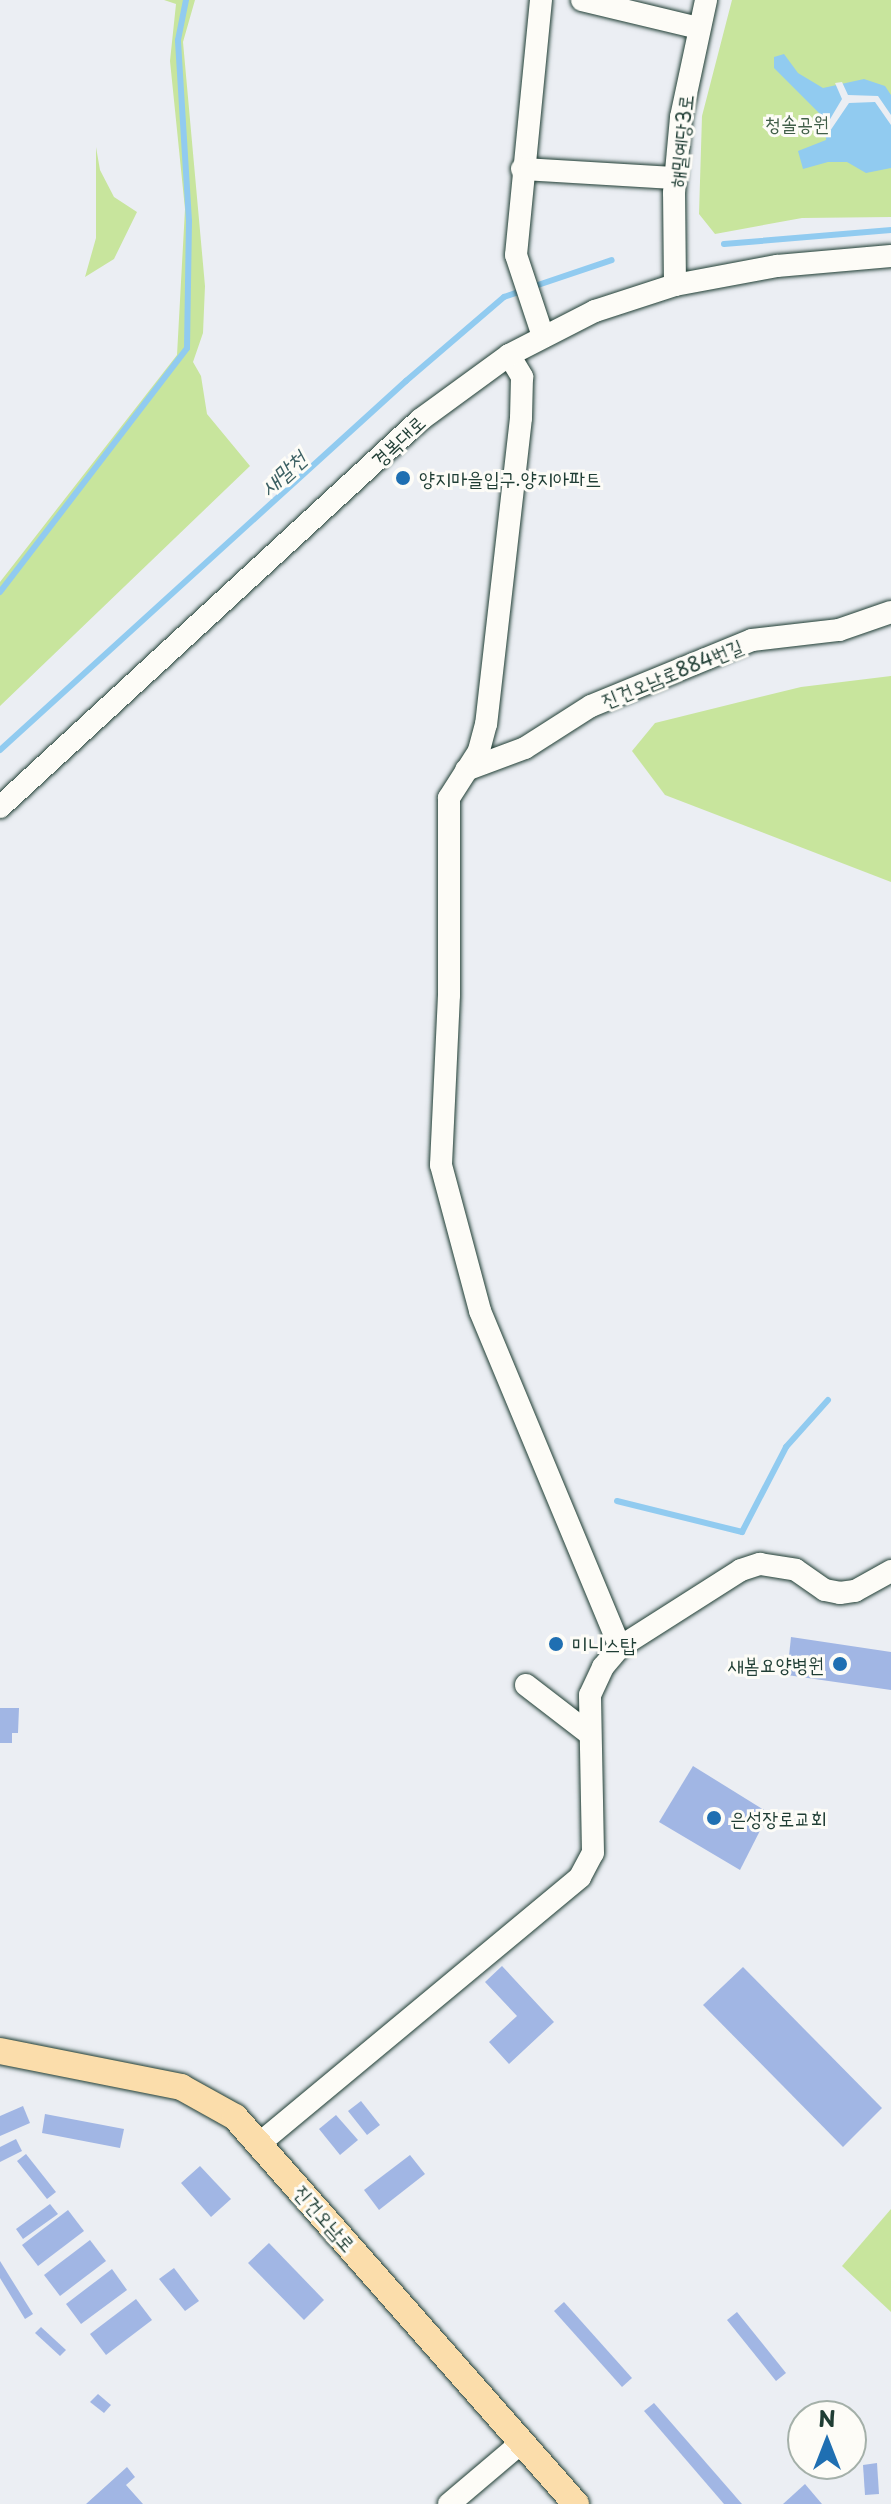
<!DOCTYPE html>
<html>
<head>
<meta charset="utf-8">
<style>
	body { margin:0 }
	#map { position:relative; width:891px; height:2504px; overflow:hidden; background:#ebeef3; font-family:"Playpen Sans","Poor Story",sans-serif }
	div>[style] { position:absolute }
	.green>* { inset:0; background:#c8e59d }
	.water>* { inset:0; background:#91cbf0 }
	.pier>* { inset:0; background:#ebeef3 }
	.stream>* { height:6px; margin:-3px; padding:0 3px; transform-origin:3px; border-radius:3px; background:#91cbf0 }
	.building>* { inset:0; background:#a1b6e4 }
	.roads { filter:drop-shadow(0 0 2px #1f3d34) drop-shadow(0 0 2px #1f3d34) }
	.minor>* { height:22px; margin:-11px; padding:0 11px; transform-origin:11px; border-radius:11px; background:#fdfcf7 }
	.major>* { height:26px; margin:-13px; padding:0 13px; transform-origin:13px; border-radius:13px; background:#fbddab }
	.dots>* { width:22px; height:22px; translate:-50% -50%; box-sizing:border-box; border:4px solid #fdfcf7; border-radius:50% }
	span { translate:-50% -50%; white-space:nowrap; text-align:center; line-height:1.15; -webkit-text-stroke:6px #fdfcf7; paint-order:stroke }
	.park-label { font-size:20px; color:#415f49 }
	.street-label { font-size:20px; color:#1f3d34 }
	.poi-label { font-size:20px; color:#1f3d34 }
	.left { translate:0 -50%; text-align:left }
	.right { translate:-100% -50%; text-align:right }
	.water-label { font-size:22px; color:#3c6063; font-style:italic }
	.north { position:absolute; left:787px; top:2400px; width:80px; height:80px; box-sizing:border-box; background:#fdfcf7; border:2px solid #a4b0a9; border-radius:50%; rotate:0deg; font-size:22px; font-weight:700; line-height:32px; text-align:center; color:#1f3d34 }
	.north::after { content:''; display:block; margin:auto; width:28px; height:36px; background:#1f6fb2; clip-path:polygon(50% 0,100% 100%,50% 72%,0 100%) }
</style>
</head>
<body>
<div id="map">
	<div class="green">
		<i style="clip-path:polygon(164px 0,195px 0,183px 42px,205px 286px,203px 333px,193px 362px,201px 376px,207px 414px,250px 466px,0 706px,0 582px,177px 355px,185px 209px,170px 61px,176px 4px)"></i>
		<i style="clip-path:polygon(732px 0,891px 0,891px 217px,802px 218px,715px 234px,699px 214px,702px 116px)"></i>
		<i style="clip-path:polygon(96px 147px,100px 170px,114px 197px,137px 212px,114px 259px,85px 277px,96px 238px)"></i>
		<i style="clip-path:polygon(891px 676px,891px 882px,665px 795px,632px 751px,655px 723px,801px 687px)"></i>
		<i style="clip-path:polygon(891px 2209px,891px 2312px,842px 2266px)"></i>
	</div>
	<div class="water">
		<i style="clip-path:polygon(784px 54px,798px 73px,823px 88px,864px 79px,885px 86px,891px 95px,891px 168px,866px 173px,847px 162px,828px 162px,803px 169px,798px 151px,826px 140px,825px 119px,774px 68px,774px 57px)"></i>
	</div>
	<div class="pier">
		<i style="clip-path:polygon(842px 82px,848px 95px,878px 96px,891px 115px,891px 125px,875px 102px,849px 103px,830px 131px,823px 131px,842px 99px,835px 83px)"></i>
	</div>
	<div class="stream">
		<i style="left:724px;top:244px;width:168px;rotate:-4.8deg"></i>
		<i style="left:532px;top:287px;width:84px;rotate:-18.6deg"></i>
		<i style="left:0;top:592px;width:307px;rotate:-52.5deg"></i>
		<i style="left:187px;top:348px;width:127px;rotate:-89.1deg"></i>
		<i style="left:189px;top:221px;width:181px;rotate:-93.5deg"></i>
		<i style="left:178px;top:40px;width:41px;rotate:-78.7deg"></i>
		<i style="left:0;top:750px;width:549px;rotate:-42.27deg"></i>
		<i style="left:406px;top:381px;width:129px;rotate:-40.6deg"></i>
		<i style="left:504px;top:297px;width:18px;rotate:-19deg"></i>
		<i style="left:617px;top:1501px;width:129px;rotate:13.9deg"></i>
		<i style="left:742px;top:1532px;width:96px;rotate:-62.6deg"></i>
		<i style="left:786px;top:1447px;width:63px;rotate:-48.2deg"></i>
	</div>
	<div class="building">
		<i style="clip-path:polygon(791px 1637px,891px 1652px,891px 1690px,787px 1675px)"></i>
		<i style="clip-path:polygon(0 1708px,19px 1708px,18px 1733px,12px 1733px,12px 1743px,0 1743px)"></i>
		<i style="clip-path:polygon(693px 1766px,769px 1813px,740px 1870px,659px 1822px)"></i>
		<i style="clip-path:polygon(502px 1966px,554px 2022px,509px 2064px,489px 2042px,517px 2016px,485px 1982px)"></i>
		<i style="clip-path:polygon(743px 1967px,882px 2108px,843px 2147px,703px 2005px)"></i>
		<i style="clip-path:polygon(361px 2101px,380px 2125px,367px 2135px,348px 2111px)"></i>
		<i style="clip-path:polygon(23px 2106px,30px 2123px,0 2136px,0 2116px)"></i>
		<i style="clip-path:polygon(45px 2114px,124px 2129px,120px 2148px,42px 2133px)"></i>
		<i style="clip-path:polygon(336px 2115px,358px 2140px,340px 2155px,319px 2129px)"></i>
		<i style="clip-path:polygon(16px 2139px,22px 2151px,0 2162px,0 2147px)"></i>
		<i style="clip-path:polygon(26px 2154px,56px 2192px,47px 2199px,17px 2161px)"></i>
		<i style="clip-path:polygon(410px 2155px,425px 2174px,379px 2210px,364px 2190px)"></i>
		<i style="clip-path:polygon(200px 2166px,231px 2199px,211px 2217px,181px 2183px)"></i>
		<i style="clip-path:polygon(50px 2204px,58px 2214px,23px 2239px,16px 2229px)"></i>
		<i style="clip-path:polygon(68px 2210px,84px 2231px,38px 2266px,22px 2245px)"></i>
		<i style="clip-path:polygon(90px 2240px,106px 2261px,60px 2296px,44px 2275px)"></i>
		<i style="clip-path:polygon(269px 2243px,324px 2300px,304px 2320px,248px 2263px)"></i>
		<i style="clip-path:polygon(0 2261px,33px 2314px,25px 2319px,0 2278px)"></i>
		<i style="clip-path:polygon(174px 2268px,199px 2301px,185px 2311px,159px 2279px)"></i>
		<i style="clip-path:polygon(112px 2269px,127px 2290px,81px 2324px,66px 2304px)"></i>
		<i style="clip-path:polygon(136px 2299px,152px 2320px,106px 2355px,90px 2334px)"></i>
		<i style="clip-path:polygon(564px 2302px,632px 2378px,622px 2387px,554px 2311px)"></i>
		<i style="clip-path:polygon(737px 2312px,786px 2373px,776px 2381px,727px 2320px)"></i>
		<i style="clip-path:polygon(41px 2327px,66px 2350px,60px 2356px,35px 2333px)"></i>
		<i style="clip-path:polygon(98px 2394px,111px 2405px,104px 2413px,90px 2402px)"></i>
		<i style="clip-path:polygon(654px 2403px,742px 2504px,724px 2504px,644px 2411px)"></i>
		<i style="clip-path:polygon(877px 2463px,879px 2494px,865px 2495px,863px 2465px)"></i>
		<i style="clip-path:polygon(127px 2467px,135px 2477px,126px 2485px,143px 2504px,86px 2504px)"></i>
		<i style="clip-path:polygon(805px 2484px,822px 2504px,783px 2504px)"></i>
	</div>
	<div class="roads">
		<div class="minor">
			<i style="left:541px;top:0;width:256px;rotate:95.6deg"></i>
			<i style="left:516px;top:255px;width:85px;rotate:71.6deg"></i>
			<i style="left:582px;top:0;width:120px;rotate:13.5deg"></i>
			<i style="left:522px;top:169px;width:153px;rotate:3.4deg"></i>
			<i style="left:675px;top:285px;width:92px;rotate:-90.6deg"></i>
			<i style="left:674px;top:193px;width:76px;rotate:-84.7deg"></i>
			<i style="left:681px;top:117px;width:120px;rotate:-77.9deg"></i>
			<i style="left:509px;top:355px;width:26px;rotate:59deg"></i>
			<i style="left:522px;top:377px;width:41px;rotate:91.4deg"></i>
			<i style="left:521px;top:418px;width:308px;rotate:96.5deg"></i>
			<i style="left:486px;top:724px;width:28px;rotate:105deg"></i>
			<i style="left:479px;top:751px;width:56px;rotate:122.6deg"></i>
			<i style="left:449px;top:798px;width:197px;rotate:90deg"></i>
			<i style="left:449px;top:995px;width:170px;rotate:92.7deg"></i>
			<i style="left:441px;top:1165px;width:151px;rotate:75deg"></i>
			<i style="left:480px;top:1311px;width:364px;rotate:67.4deg"></i>
			<i style="left:466px;top:770px;width:63px;rotate:-20.4deg"></i>
			<i style="left:525px;top:748px;width:78px;rotate:-32.5deg"></i>
			<i style="left:591px;top:706px;width:174px;rotate:-22.3deg"></i>
			<i style="left:752px;top:640px;width:88px;rotate:-6.6deg"></i>
			<i style="left:839px;top:630px;width:55px;rotate:-19.1deg"></i>
			<i style="left:0;top:807px;width:571px;rotate:-42.66deg"></i>
			<i style="left:420px;top:420px;width:110px;rotate:-36.1deg"></i>
			<i style="left:509px;top:355px;width:97px;rotate:-27.1deg"></i>
			<i style="left:595px;top:311px;width:84px;rotate:-18deg"></i>
			<i style="left:675px;top:285px;width:104px;rotate:-10.6deg"></i>
			<i style="left:777px;top:266px;width:114px;rotate:-5deg"></i>
			<i style="left:526px;top:1685px;width:77px;rotate:37.6deg"></i>
			<i style="left:260px;top:2143px;width:416px;rotate:-39.7deg"></i>
			<i style="left:580px;top:1877px;width:27px;rotate:-62deg"></i>
			<i style="left:593px;top:1853px;width:158px;rotate:-91.1deg"></i>
			<i style="left:590px;top:1695px;width:31px;rotate:-65deg"></i>
			<i style="left:603px;top:1667px;width:26px;rotate:-50deg"></i>
			<i style="left:620px;top:1647px;width:143px;rotate:-32.5deg"></i>
			<i style="left:741px;top:1570px;width:20px;rotate:-18deg"></i>
			<i style="left:760px;top:1564px;width:36px;rotate:9deg"></i>
			<i style="left:796px;top:1570px;width:35px;rotate:35deg"></i>
			<i style="left:825px;top:1590px;width:15px;rotate:11deg"></i>
			<i style="left:840px;top:1593px;width:15px;rotate:-8deg"></i>
			<i style="left:855px;top:1591px;width:41px;rotate:-29.1deg"></i>
			<i style="left:449px;top:2504px;width:96px;rotate:-40.3deg"></i>
		</div>
		<div class="major">
			<i style="left:0;top:2051px;width:185px;rotate:11.2deg"></i>
			<i style="left:181px;top:2087px;width:62px;rotate:29.1deg"></i>
			<i style="left:235px;top:2117px;width:516px;rotate:48.62deg"></i>
		</div>
	</div>
	<div class="dots">
		<i style="left:403px;top:478px;background:#1f6fb2"></i>
		<i style="left:556px;top:1644px;background:#1f6fb2"></i>
		<i style="left:840px;top:1664px;background:#1f6fb2"></i>
		<i style="left:714px;top:1818px;background:#1f6fb2"></i>
	</div>
	<div class="park-label">
		<span style="left:797px;top:123px">청솔공원</span>
	</div>
	<div class="street-label">
		<span style="left:681px;top:141px;rotate:-84deg">해밀예당3로</span>
		<span style="left:398px;top:441px;rotate:-43deg">경복대로</span>
		<span style="left:672px;top:673px;rotate:-22deg">진건오남로884번길</span>
		<span style="left:325px;top:2218px;rotate:49deg">진건오남로</span>
	</div>
	<div class="poi-label">
		<span class="left" style="left:419px;top:478px">양지마을입구.양지아파트</span>
		<span class="left" style="left:572px;top:1644px">미니스탑</span>
		<span class="right" style="left:824px;top:1664px">새봄요양병원</span>
		<span class="left" style="left:730px;top:1818px">은성장로교회</span>
	</div>
	<div class="water-label">
		<span style="left:282px;top:472px;rotate:-42deg">새말천</span>
	</div>
	<div class="north">N</div>
</div>
</body>
</html>
